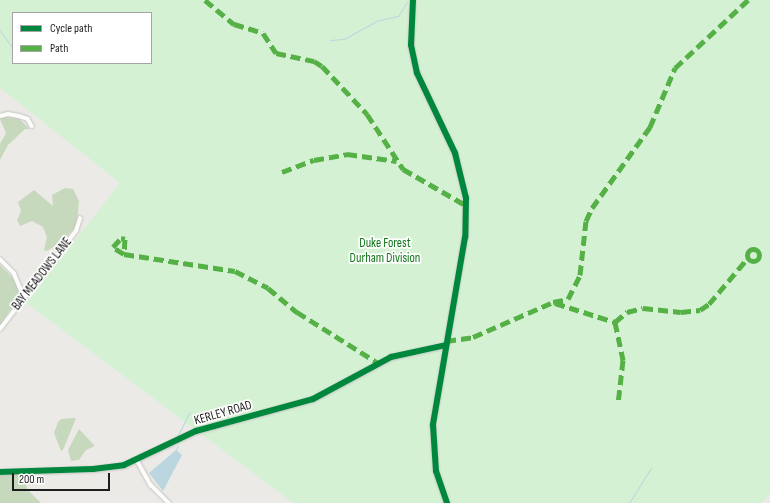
<!DOCTYPE html>
<html>
<head>
<meta charset="utf-8">
<style>
	body { margin:0 }
	#map { position:relative; width:770px; height:503px; overflow:hidden; background:#eceae6; font-family:"Sofia Sans Condensed",sans-serif }
	div>[style] { position:absolute }
	.forest>* { inset:0; background:#c7d9bc }
	.park>* { inset:0; background:#d5f1d4 }
	.water>* { inset:0; background:#bbd6de }
	.stream>* { height:1px; margin:-0.5px; padding:0 0.5px; transform-origin:0.5px; border-radius:0.5px; background:#bbd6de }
	.roads { filter:drop-shadow(0 0 1px #c4c4c2) drop-shadow(0 0 1px #c4c4c2) }
	.street>* { height:3.5px; margin:-1.75px; padding:0 1.75px; transform-origin:1.75px; border-radius:1.75px; background:#fcfcfb }
	.secondary>* { height:4.5px; margin:-2.25px; padding:0 2.25px; transform-origin:2.25px; border-radius:2.25px; background:#f2f2ea }
	.quiet>* { height:5px; margin-top:-2.5px; transform-origin:0; background:repeating-linear-gradient(90deg,#55b145 0 10px,transparent 0 15px) }
	.quiet>.ring { margin:-2.5px; padding:0; box-sizing:content-box; background:none; border:5px solid #55b145; border-radius:50% }
	.cycleway>* { height:6px; margin:-3px; padding:0 3px; transform-origin:3px; border-radius:3px; background:#00873e }
	span { translate:-50% -50%; white-space:nowrap; text-align:center; line-height:1.15; -webkit-text-stroke:3.5px #fff; paint-order:stroke }
	.park-label { font-size:13px; color:#117618 }
	.street-label { font-size:13px; color:#1d1d1d }
	.legend { position:absolute; left:12px; top:12px; width:140px; height:52px; box-sizing:border-box; background:#fff; border:1px solid #a5a5a5; margin:0; padding:5px 7px; list-style:none; font-size:12px; color:#1d1d1d }
	.legend li { display:flex; align-items:center; gap:8px; height:20px }
	.legend b { width:20px; border:1px solid #a5a5a5 }
	.scale { position:absolute; left:12px; top:473px; width:98px; height:18px; box-sizing:border-box; border:2px solid #1d1d1d; border-top:0; padding-left:5px; font-size:12px; line-height:14px; white-space:nowrap; color:#1d1d1d; -webkit-text-stroke:3px #fff; paint-order:stroke }
</style>
</head>
<body>
<div id="map">
	<div class="forest">
		<i style="clip-path:polygon(7px 117px,19px 119px,30px 129px,25px 129px,8px 145px,0 160px,0 144px,6px 133px,0 119px)"></i>
		<i style="clip-path:polygon(65px 188px,73px 189px,79px 201px,77px 225px,60px 244px,46px 251px,44px 250px,47px 237px,43px 227px,32px 221px,20px 226px,17px 220px,21px 211px,18px 202px,34px 190px,53px 206px,52px 195px)"></i>
		<i style="clip-path:polygon(0 265px,14px 279px,20px 295px,0 325px)"></i>
		<i style="clip-path:polygon(76px 418px,63px 450px,61px 451px,54px 433px,58px 422px,61px 419px)"></i>
		<i style="clip-path:polygon(79px 429px,95px 446px,86px 450px,79px 460px,71px 461px,68px 450px)"></i>
		<i style="clip-path:polygon(0 475px,25px 475px,27px 489px,41px 503px,0 503px)"></i>
	</div>
	<div class="park">
		<i style="clip-path:polygon(evenodd,0 0,770px 0,770px 493px,762px 503px,293px 503px,26px 303px,120px 183px,0 88px,0 0,13px 13px,151px 13px,151px 63px,13px 63px,13px 13px)"></i>
	</div>
	<div class="water">
		<i style="clip-path:polygon(176px 450px,182px 455px,163px 491px,149px 473px)"></i>
	</div>
	<div class="stream">
		<i style="left:0;top:31px;width:21px;rotate:53deg"></i>
		<i style="left:330px;top:40px;width:14px;rotate:-4deg"></i>
		<i style="left:344px;top:39px;width:37px;rotate:-29deg"></i>
		<i style="left:376px;top:21px;width:23px;rotate:-13deg"></i>
		<i style="left:398px;top:16px;width:17px;rotate:-57deg"></i>
		<i style="left:177px;top:437px;width:28px;rotate:-63deg"></i>
		<i style="left:176px;top:450px;width:5px;rotate:-68deg"></i>
		<i style="left:629px;top:503px;width:41px;rotate:-57.8deg"></i>
	</div>
	<div class="roads">
		<div class="street">
			<i style="left:0;top:116px;width:8px;rotate:-14deg"></i>
			<i style="left:8px;top:114px;width:11px;rotate:10deg"></i>
			<i style="left:19px;top:116px;width:9px;rotate:18deg"></i>
			<i style="left:28px;top:119px;width:8px;rotate:60deg"></i>
			<i style="left:0;top:259px;width:20px;rotate:45deg"></i>
			<i style="left:14px;top:273px;width:26px;rotate:67deg"></i>
			<i style="left:0;top:329px;width:124px;rotate:-52.2deg"></i>
			<i style="left:76px;top:231px;width:13px;rotate:-72deg"></i>
			<i style="left:137px;top:460px;width:29px;rotate:61deg"></i>
			<i style="left:151px;top:485px;width:25px;rotate:45deg"></i>
		</div>
		<div class="secondary">
			<i style="left:413px;top:0;width:45px;rotate:92.5deg"></i>
			<i style="left:411px;top:45px;width:29px;rotate:78deg"></i>
			<i style="left:417px;top:73px;width:89px;rotate:64.6deg"></i>
			<i style="left:455px;top:153px;width:46px;rotate:76.3deg"></i>
			<i style="left:466px;top:198px;width:39px;rotate:91deg"></i>
			<i style="left:465px;top:237px;width:191px;rotate:99.7deg"></i>
			<i style="left:433px;top:425px;width:46px;rotate:86.3deg"></i>
			<i style="left:436px;top:471px;width:34px;rotate:71deg"></i>
			<i style="left:0;top:472px;width:93px;rotate:-1.8deg"></i>
			<i style="left:93px;top:469px;width:31px;rotate:-7deg"></i>
			<i style="left:124px;top:465px;width:80px;rotate:-25.3deg"></i>
			<i style="left:196px;top:431px;width:121px;rotate:-15.3deg"></i>
			<i style="left:313px;top:399px;width:89px;rotate:-28.3deg"></i>
			<i style="left:391px;top:357px;width:56px;rotate:-12.3deg"></i>
		</div>
	</div>
	<div class="quiet">
		<i style="left:205px;top:0;width:38px;rotate:40deg"></i>
		<i style="left:234px;top:24px;width:30px;rotate:17deg"></i>
		<i style="left:263px;top:33px;width:24px;rotate:57deg"></i>
		<i style="left:276px;top:53px;width:39px;rotate:12deg"></i>
		<i style="left:314px;top:61px;width:9px;rotate:32deg"></i>
		<i style="left:322px;top:66px;width:66px;rotate:46.8deg"></i>
		<i style="left:367px;top:114px;width:66px;rotate:56.8deg"></i>
		<i style="left:403px;top:169px;width:74px;rotate:30deg"></i>
		<i style="left:282px;top:172px;width:34px;rotate:-21deg"></i>
		<i style="left:314px;top:160px;width:34px;rotate:-10deg"></i>
		<i style="left:347px;top:154px;width:50px;rotate:8deg"></i>
		<i style="left:121px;top:238px;width:4px;rotate:14deg"></i>
		<i style="left:125px;top:239px;width:15px;rotate:94deg"></i>
		<i style="left:124px;top:254px;width:13px;rotate:-148deg"></i>
		<i style="left:113px;top:247px;width:12px;rotate:-48deg"></i>
		<i class="ring" style="left:747px;top:249px;width:7px;height:7px"></i>
		<i style="left:124px;top:254px;width:112px;rotate:8.7deg"></i>
		<i style="left:235px;top:271px;width:37px;rotate:27deg"></i>
		<i style="left:268px;top:288px;width:38px;rotate:40deg"></i>
		<i style="left:297px;top:312px;width:96px;rotate:32.2deg"></i>
		<i style="left:555px;top:303px;width:63px;rotate:17.6deg"></i>
		<i style="left:615px;top:322px;width:16px;rotate:-40deg"></i>
		<i style="left:627px;top:312px;width:16px;rotate:-14deg"></i>
		<i style="left:643px;top:308px;width:38px;rotate:6deg"></i>
		<i style="left:681px;top:312px;width:19px;rotate:-6deg"></i>
		<i style="left:700px;top:310px;width:11px;rotate:-34deg"></i>
		<i style="left:709px;top:304px;width:59px;rotate:-49.8deg"></i>
		<i style="left:615px;top:322px;width:39px;rotate:78deg"></i>
		<i style="left:623px;top:360px;width:44px;rotate:96.5deg"></i>
		<i style="left:446px;top:341px;width:27px;rotate:-8deg"></i>
		<i style="left:473px;top:337px;width:87px;rotate:-23.6deg"></i>
		<i style="left:553px;top:302px;width:15px;rotate:-11deg"></i>
		<i style="left:568px;top:299px;width:27px;rotate:-63deg"></i>
		<i style="left:580px;top:275px;width:54px;rotate:-83.7deg"></i>
		<i style="left:586px;top:221px;width:14px;rotate:-65deg"></i>
		<i style="left:592px;top:208px;width:100px;rotate:-54.4deg"></i>
		<i style="left:650px;top:127px;width:64px;rotate:-67deg"></i>
		<i style="left:675px;top:68px;width:100px;rotate:-43deg"></i>
	</div>
	<div class="cycleway">
		<i style="left:413px;top:0;width:45px;rotate:92.5deg"></i>
		<i style="left:411px;top:45px;width:29px;rotate:78deg"></i>
		<i style="left:417px;top:73px;width:89px;rotate:64.6deg"></i>
		<i style="left:455px;top:153px;width:46px;rotate:76.3deg"></i>
		<i style="left:466px;top:198px;width:39px;rotate:91deg"></i>
		<i style="left:465px;top:237px;width:191px;rotate:99.7deg"></i>
		<i style="left:433px;top:425px;width:46px;rotate:86.3deg"></i>
		<i style="left:436px;top:471px;width:34px;rotate:71deg"></i>
		<i style="left:0;top:472px;width:93px;rotate:-1.8deg"></i>
		<i style="left:93px;top:469px;width:31px;rotate:-7deg"></i>
		<i style="left:124px;top:465px;width:80px;rotate:-25.3deg"></i>
		<i style="left:196px;top:431px;width:121px;rotate:-15.3deg"></i>
		<i style="left:313px;top:399px;width:89px;rotate:-28.3deg"></i>
		<i style="left:391px;top:357px;width:56px;rotate:-12.3deg"></i>
	</div>
	<div class="park-label">
		<span style="left:385px;top:251px">Duke Forest<br>Durham Division</span>
	</div>
	<div class="street-label">
		<span style="left:42px;top:274px;rotate:-52deg">BAY MEADOWS LANE</span>
		<span style="left:223px;top:413px;rotate:-16deg">KERLEY ROAD</span>
	</div>
	<ul class="legend">
	<li><b style="height:5px;background:#00873e"></b>Cycle path</li>
	<li><b style="height:5px;background:#55b145"></b>Path</li>
	</ul>
	<div class="scale">200 m</div>
</div>
</body>
</html>
